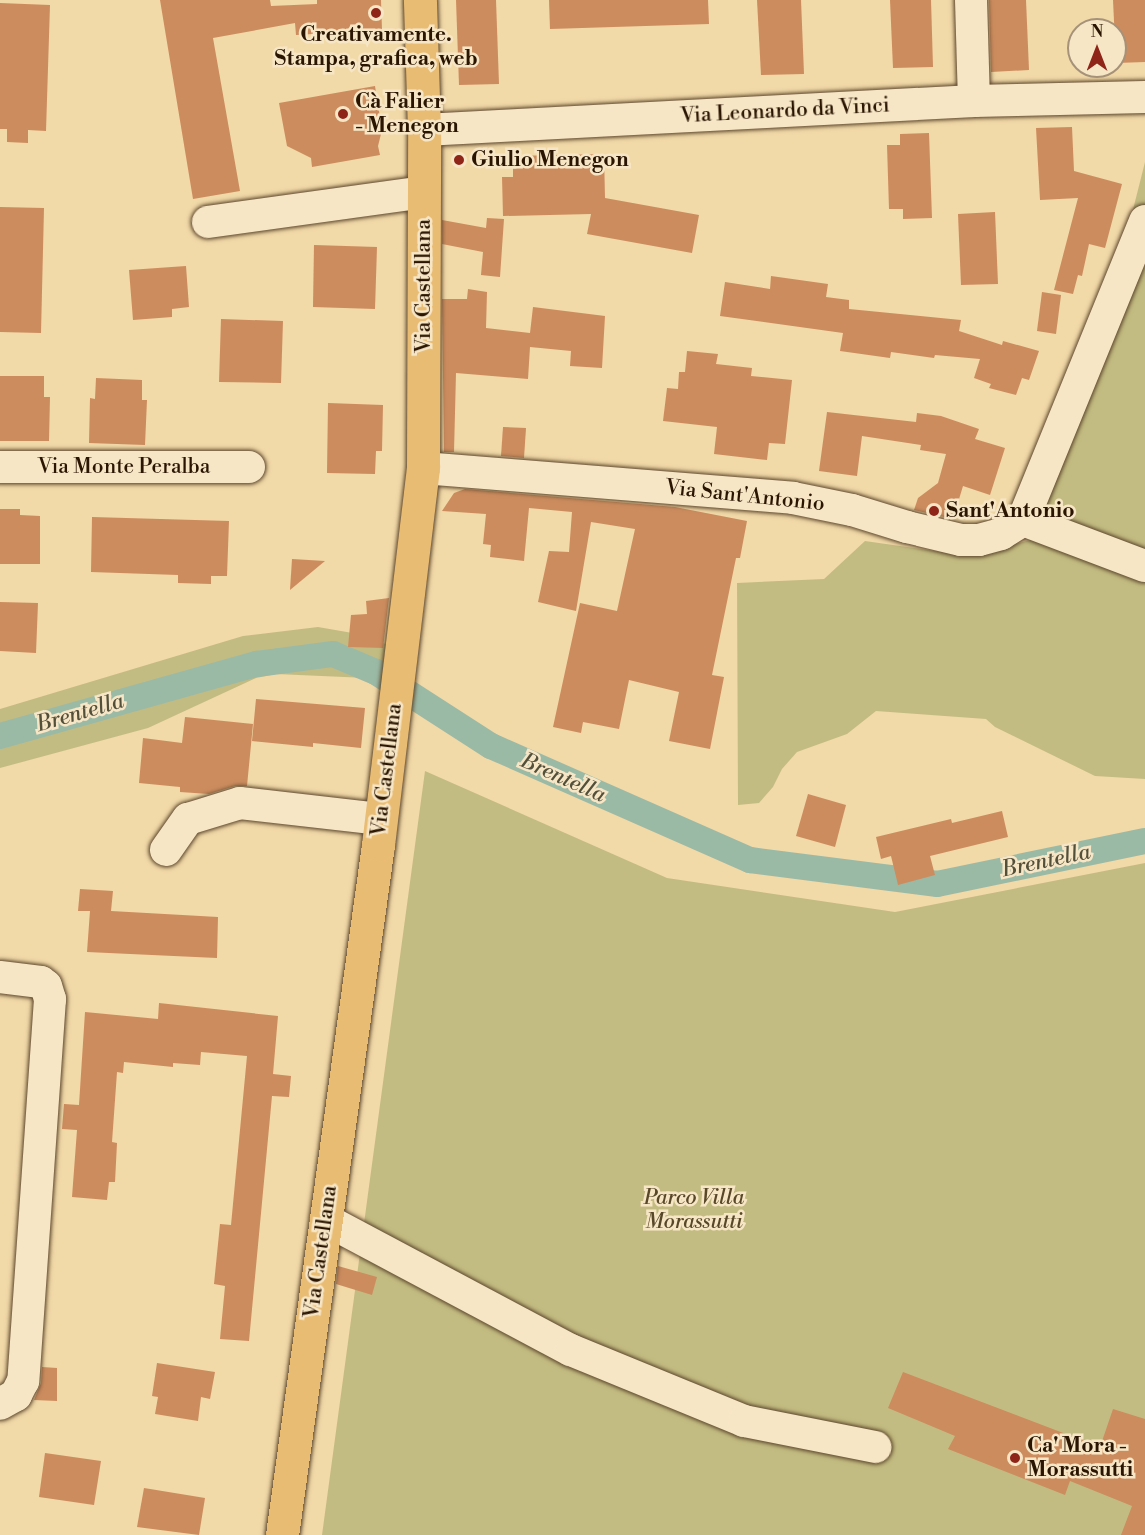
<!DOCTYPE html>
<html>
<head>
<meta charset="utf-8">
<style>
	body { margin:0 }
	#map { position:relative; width:1145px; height:1535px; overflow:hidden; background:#f2d9a8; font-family:"Libre Bodoni",serif }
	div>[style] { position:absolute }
	.green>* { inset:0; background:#c3bc82 }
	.canal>* { height:26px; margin:-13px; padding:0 13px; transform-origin:13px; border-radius:13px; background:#9bbaa6 }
	.building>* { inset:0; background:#cc8c5e }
	.roads { filter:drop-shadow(0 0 2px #5c462c) drop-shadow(0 0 2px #5c462c) }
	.minor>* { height:32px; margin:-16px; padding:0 16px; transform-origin:16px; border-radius:16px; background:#f7e6c6 }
	.major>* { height:33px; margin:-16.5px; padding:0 16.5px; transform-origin:16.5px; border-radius:16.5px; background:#e9bc74 }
	.dots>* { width:16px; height:16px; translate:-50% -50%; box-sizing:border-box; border:3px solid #f7e6c6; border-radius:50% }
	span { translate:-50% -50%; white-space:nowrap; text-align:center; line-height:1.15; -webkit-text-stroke:5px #f7e6c6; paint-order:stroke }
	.poi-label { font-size:21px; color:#2a1502; font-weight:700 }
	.left { translate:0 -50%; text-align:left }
	.street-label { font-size:21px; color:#2a1502 }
	.park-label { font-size:21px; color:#584728; font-style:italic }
	.water-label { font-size:22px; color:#524f3b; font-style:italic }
	.north { position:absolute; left:1067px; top:18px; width:60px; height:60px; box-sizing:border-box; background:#f7e6c6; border:2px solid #a59278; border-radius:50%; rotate:0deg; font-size:16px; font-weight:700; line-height:24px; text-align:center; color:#2a1502 }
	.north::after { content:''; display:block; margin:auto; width:21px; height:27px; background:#8f2418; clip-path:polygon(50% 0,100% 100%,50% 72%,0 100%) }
</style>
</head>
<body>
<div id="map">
	<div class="green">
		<i style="clip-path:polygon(1145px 162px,1145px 779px,1095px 776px,995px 727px,986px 719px,876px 711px,847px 734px,797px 752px,782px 769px,773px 787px,759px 803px,738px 805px,737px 583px,824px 579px,865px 541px,970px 556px,1034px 539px,1088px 388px)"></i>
		<i style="clip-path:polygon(318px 627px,364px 635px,390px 646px,386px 683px,367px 678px,276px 674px,256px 678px,148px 728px,0 768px,0 709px,243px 636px)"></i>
		<i style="clip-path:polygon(425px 771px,667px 878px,895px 912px,1145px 863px,1145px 1535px,322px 1535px)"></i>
	</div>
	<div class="canal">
		<i style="left:0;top:736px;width:267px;rotate:-15.7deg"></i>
		<i style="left:257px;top:664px;width:77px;rotate:-7.5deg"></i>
		<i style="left:333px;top:654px;width:47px;rotate:22.7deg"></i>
		<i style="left:376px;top:672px;width:137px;rotate:32.8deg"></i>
		<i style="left:491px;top:746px;width:283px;rotate:23.8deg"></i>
		<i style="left:750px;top:860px;width:189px;rotate:7.3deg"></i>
		<i style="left:937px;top:884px;width:212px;rotate:-11.7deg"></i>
	</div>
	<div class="building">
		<i style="clip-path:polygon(160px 0,270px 0,271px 6px,317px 4px,317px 0,381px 0,382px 30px,296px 35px,295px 23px,213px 38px,240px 191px,193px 199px)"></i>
		<i style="clip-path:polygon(456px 0,496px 0,499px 84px,459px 85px)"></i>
		<i style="clip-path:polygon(549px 0,708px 0,709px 24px,550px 29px)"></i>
		<i style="clip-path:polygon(757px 0,801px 0,804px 74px,761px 75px)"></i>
		<i style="clip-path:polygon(890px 0,931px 0,933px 67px,893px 68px)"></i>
		<i style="clip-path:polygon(989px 0,1026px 0,1029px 70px,991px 72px)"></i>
		<i style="clip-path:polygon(1113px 0,1145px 0,1145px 62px,1116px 63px)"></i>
		<i style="clip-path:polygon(0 3px,50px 5px,46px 131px,28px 130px,28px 143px,7px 142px,7px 129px,0 129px)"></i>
		<i style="clip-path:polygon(375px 86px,382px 130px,378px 146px,380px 155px,312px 167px,311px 158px,287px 146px,279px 103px)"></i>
		<i style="clip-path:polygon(1072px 127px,1074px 171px,1122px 184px,1105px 248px,1089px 244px,1082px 276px,1078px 275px,1073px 294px,1054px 290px,1078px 198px,1040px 200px,1036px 128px)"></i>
		<i style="clip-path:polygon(929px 133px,932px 218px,903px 219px,903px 209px,889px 209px,887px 145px,900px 145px,900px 134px)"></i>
		<i style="clip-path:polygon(604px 154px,605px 198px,699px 215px,692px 253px,587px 234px,591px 214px,503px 216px,502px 177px,513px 177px,513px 156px)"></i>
		<i style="clip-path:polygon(0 207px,44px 208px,41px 333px,0 332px)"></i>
		<i style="clip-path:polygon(995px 212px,998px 284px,961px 285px,958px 214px)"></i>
		<i style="clip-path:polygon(487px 218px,504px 219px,500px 277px,481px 275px,483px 252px,442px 244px,442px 220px,486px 228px)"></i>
		<i style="clip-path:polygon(314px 245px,377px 247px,375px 309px,313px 307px)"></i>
		<i style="clip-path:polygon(186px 266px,189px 307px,172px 309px,172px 317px,133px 320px,129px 270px)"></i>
		<i style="clip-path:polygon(771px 276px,828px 284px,826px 297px,849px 300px,849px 309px,961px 320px,959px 331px,1002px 345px,1003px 341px,1039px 351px,1029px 380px,1022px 378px,1016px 395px,989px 388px,991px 384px,974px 378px,980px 359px,935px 355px,934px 358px,891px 352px,890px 358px,840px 351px,843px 333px,720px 316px,725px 282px,770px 289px)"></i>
		<i style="clip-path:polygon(468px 289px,487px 292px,486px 328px,530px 333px,533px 307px,605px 316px,602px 368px,570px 366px,571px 351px,530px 347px,528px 379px,456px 373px,454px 452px,444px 452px,442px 299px,467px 299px)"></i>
		<i style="clip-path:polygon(1042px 292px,1061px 295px,1056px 334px,1037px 331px)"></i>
		<i style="clip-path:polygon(221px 319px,283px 321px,281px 383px,219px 382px)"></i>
		<i style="clip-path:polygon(687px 351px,718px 354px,716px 364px,752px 368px,751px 376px,792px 380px,785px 444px,769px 443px,767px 460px,714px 454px,717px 427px,663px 421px,667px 388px,678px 389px,679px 372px,685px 372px)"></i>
		<i style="clip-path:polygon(0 376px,44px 376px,44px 397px,50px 397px,49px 441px,0 441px)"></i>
		<i style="clip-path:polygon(96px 378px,142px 380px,142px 400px,147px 400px,145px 445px,89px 443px,90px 398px,95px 399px)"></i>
		<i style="clip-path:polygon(328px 403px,383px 405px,382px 451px,376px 451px,375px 474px,327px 473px)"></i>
		<i style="clip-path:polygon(827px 412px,916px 422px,917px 413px,941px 416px,979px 429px,975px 439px,1005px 448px,990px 495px,963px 486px,953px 519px,914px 510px,918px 498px,938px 483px,946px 454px,920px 450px,921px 445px,862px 436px,857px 476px,819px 471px)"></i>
		<i style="clip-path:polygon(503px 427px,526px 428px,524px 458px,501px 456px)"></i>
		<i style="clip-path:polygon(465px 489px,675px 507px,747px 521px,740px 558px,736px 558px,712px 675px,724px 677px,710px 749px,669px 741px,679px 692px,629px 680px,619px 729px,583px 722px,581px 733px,553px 727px,580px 603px,617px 611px,635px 529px,591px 522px,576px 611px,538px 602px,549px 551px,569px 552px,572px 512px,529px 508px,524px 561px,490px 557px,491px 545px,483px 544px,486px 514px,442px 511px,454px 493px)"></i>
		<i style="clip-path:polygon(0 509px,20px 509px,20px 515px,40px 516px,40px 564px,0 564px)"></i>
		<i style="clip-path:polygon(92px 517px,229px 521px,227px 576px,211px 576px,211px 584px,178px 583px,178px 575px,91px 572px)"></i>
		<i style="clip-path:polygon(292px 559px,325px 561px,290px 590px)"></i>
		<i style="clip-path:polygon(389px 598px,383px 648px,348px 647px,351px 615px,367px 614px,366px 601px)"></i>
		<i style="clip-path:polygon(0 602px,38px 603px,36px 653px,0 651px)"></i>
		<i style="clip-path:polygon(256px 699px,365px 708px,361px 748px,313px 743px,313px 747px,252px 741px)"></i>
		<i style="clip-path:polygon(185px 717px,253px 724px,247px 786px,235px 786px,209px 794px,180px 792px,180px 787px,139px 783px,143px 738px,182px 743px)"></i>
		<i style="clip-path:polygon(808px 794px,846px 805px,835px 847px,796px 836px)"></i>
		<i style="clip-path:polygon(1002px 811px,1008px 837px,930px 856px,935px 875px,898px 885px,891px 856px,881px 859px,876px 837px,951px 819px,952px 823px)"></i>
		<i style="clip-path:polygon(80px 889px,113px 891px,111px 911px,218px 917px,217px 958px,87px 952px,90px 911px,78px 911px)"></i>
		<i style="clip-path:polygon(159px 1003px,278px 1016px,273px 1074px,291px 1076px,289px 1097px,272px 1096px,249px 1341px,220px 1339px,225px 1286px,214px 1284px,220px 1224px,231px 1225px,247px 1056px,201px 1052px,200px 1065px,173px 1063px,173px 1067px,124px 1062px,123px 1073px,117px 1072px,112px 1142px,117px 1143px,115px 1182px,109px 1182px,107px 1200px,72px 1197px,77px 1130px,62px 1129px,64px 1104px,79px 1105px,85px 1012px,158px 1019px)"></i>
		<i style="clip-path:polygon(338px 1266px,377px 1277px,372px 1295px,336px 1284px)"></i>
		<i style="clip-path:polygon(157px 1363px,215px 1372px,210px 1399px,201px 1397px,198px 1421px,155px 1414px,158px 1397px,152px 1396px)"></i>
		<i style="clip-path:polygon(42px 1367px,57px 1368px,57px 1401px,34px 1400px,41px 1383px)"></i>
		<i style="clip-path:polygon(903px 1372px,1100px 1447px,1113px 1409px,1145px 1419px,1145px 1535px,1121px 1535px,1132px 1506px,1070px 1481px,1065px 1495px,948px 1449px,955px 1436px,888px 1408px)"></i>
		<i style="clip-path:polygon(45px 1453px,101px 1461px,94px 1505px,39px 1497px)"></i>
		<i style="clip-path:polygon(144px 1488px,205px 1498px,199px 1535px,137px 1527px)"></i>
	</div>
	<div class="roads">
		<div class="minor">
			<i style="left:971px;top:0;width:101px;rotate:88.3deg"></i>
			<i style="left:424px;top:130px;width:551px;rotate:-3.02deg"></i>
			<i style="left:974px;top:101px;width:171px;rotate:-1.3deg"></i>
			<i style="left:208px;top:222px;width:218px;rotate:-7.9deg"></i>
			<i style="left:0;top:467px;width:249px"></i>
			<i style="left:423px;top:468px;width:371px;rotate:4.6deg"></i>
			<i style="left:793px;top:498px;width:60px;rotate:11.5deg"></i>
			<i style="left:852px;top:510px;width:58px;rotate:17.2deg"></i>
			<i style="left:907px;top:527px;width:56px;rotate:13.5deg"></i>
			<i style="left:961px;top:540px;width:18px"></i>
			<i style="left:979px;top:540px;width:23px;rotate:-15deg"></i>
			<i style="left:1001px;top:534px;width:26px;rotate:-32deg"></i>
			<i style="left:1023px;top:520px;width:323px;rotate:-67.8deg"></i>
			<i style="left:1023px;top:520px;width:130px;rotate:20.7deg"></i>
			<i style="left:166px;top:850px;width:38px;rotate:-55deg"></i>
			<i style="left:188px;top:819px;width:54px;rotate:-17.1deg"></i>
			<i style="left:240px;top:803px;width:142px;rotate:6.5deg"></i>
			<i style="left:0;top:977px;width:41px;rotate:7deg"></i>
			<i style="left:41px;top:982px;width:6px;rotate:39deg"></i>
			<i style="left:46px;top:986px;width:14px;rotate:73deg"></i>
			<i style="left:50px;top:999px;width:383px;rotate:94deg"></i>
			<i style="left:23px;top:1381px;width:16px;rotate:117deg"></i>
			<i style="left:16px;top:1395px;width:18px;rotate:151deg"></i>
			<i style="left:326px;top:1220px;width:277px;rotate:28deg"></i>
			<i style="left:571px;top:1350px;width:187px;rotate:22.3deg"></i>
			<i style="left:744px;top:1421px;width:134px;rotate:11.2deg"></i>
		</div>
		<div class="major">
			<i style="left:282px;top:1535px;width:697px;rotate:-82.08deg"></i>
			<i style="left:378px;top:845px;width:380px;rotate:-83.2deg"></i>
			<i style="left:423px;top:468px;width:338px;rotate:-89.8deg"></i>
			<i style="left:424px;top:130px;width:130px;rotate:-91.8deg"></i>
		</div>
	</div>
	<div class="dots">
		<i style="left:376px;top:13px;background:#8f2418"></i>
		<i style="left:343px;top:114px;background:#8f2418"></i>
		<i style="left:459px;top:160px;background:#8f2418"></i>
		<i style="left:934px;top:511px;background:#8f2418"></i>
		<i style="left:1015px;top:1458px;background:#8f2418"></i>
	</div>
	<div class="poi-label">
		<span style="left:376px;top:47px">Creativamente.<br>Stampa, grafica, web</span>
		<span class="left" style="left:355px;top:114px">Cà Falier<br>- Menegon</span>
		<span class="left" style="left:471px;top:160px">Giulio Menegon</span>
		<span class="left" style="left:946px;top:511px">Sant'Antonio</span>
		<span class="left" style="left:1027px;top:1458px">Ca' Mora -<br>Morassutti</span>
	</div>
	<div class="street-label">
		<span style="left:785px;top:111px;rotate:-3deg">Via Leonardo da Vinci</span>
		<span style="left:424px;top:286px;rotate:-90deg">Via Castellana</span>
		<span style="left:124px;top:467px">Via Monte Peralba</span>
		<span style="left:745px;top:496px;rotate:6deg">Via Sant'Antonio</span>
		<span style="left:387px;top:770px;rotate:-83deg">Via Castellana</span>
		<span style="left:321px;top:1252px;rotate:-82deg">Via Castellana</span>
	</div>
	<div class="park-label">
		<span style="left:694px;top:1210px">Parco Villa<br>Morassutti</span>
	</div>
	<div class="water-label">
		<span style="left:80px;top:713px;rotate:-16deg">Brentella</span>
		<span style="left:563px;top:778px;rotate:24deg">Brentella</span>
		<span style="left:1046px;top:861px;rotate:-12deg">Brentella</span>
	</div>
	<div class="north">N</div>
</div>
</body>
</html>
